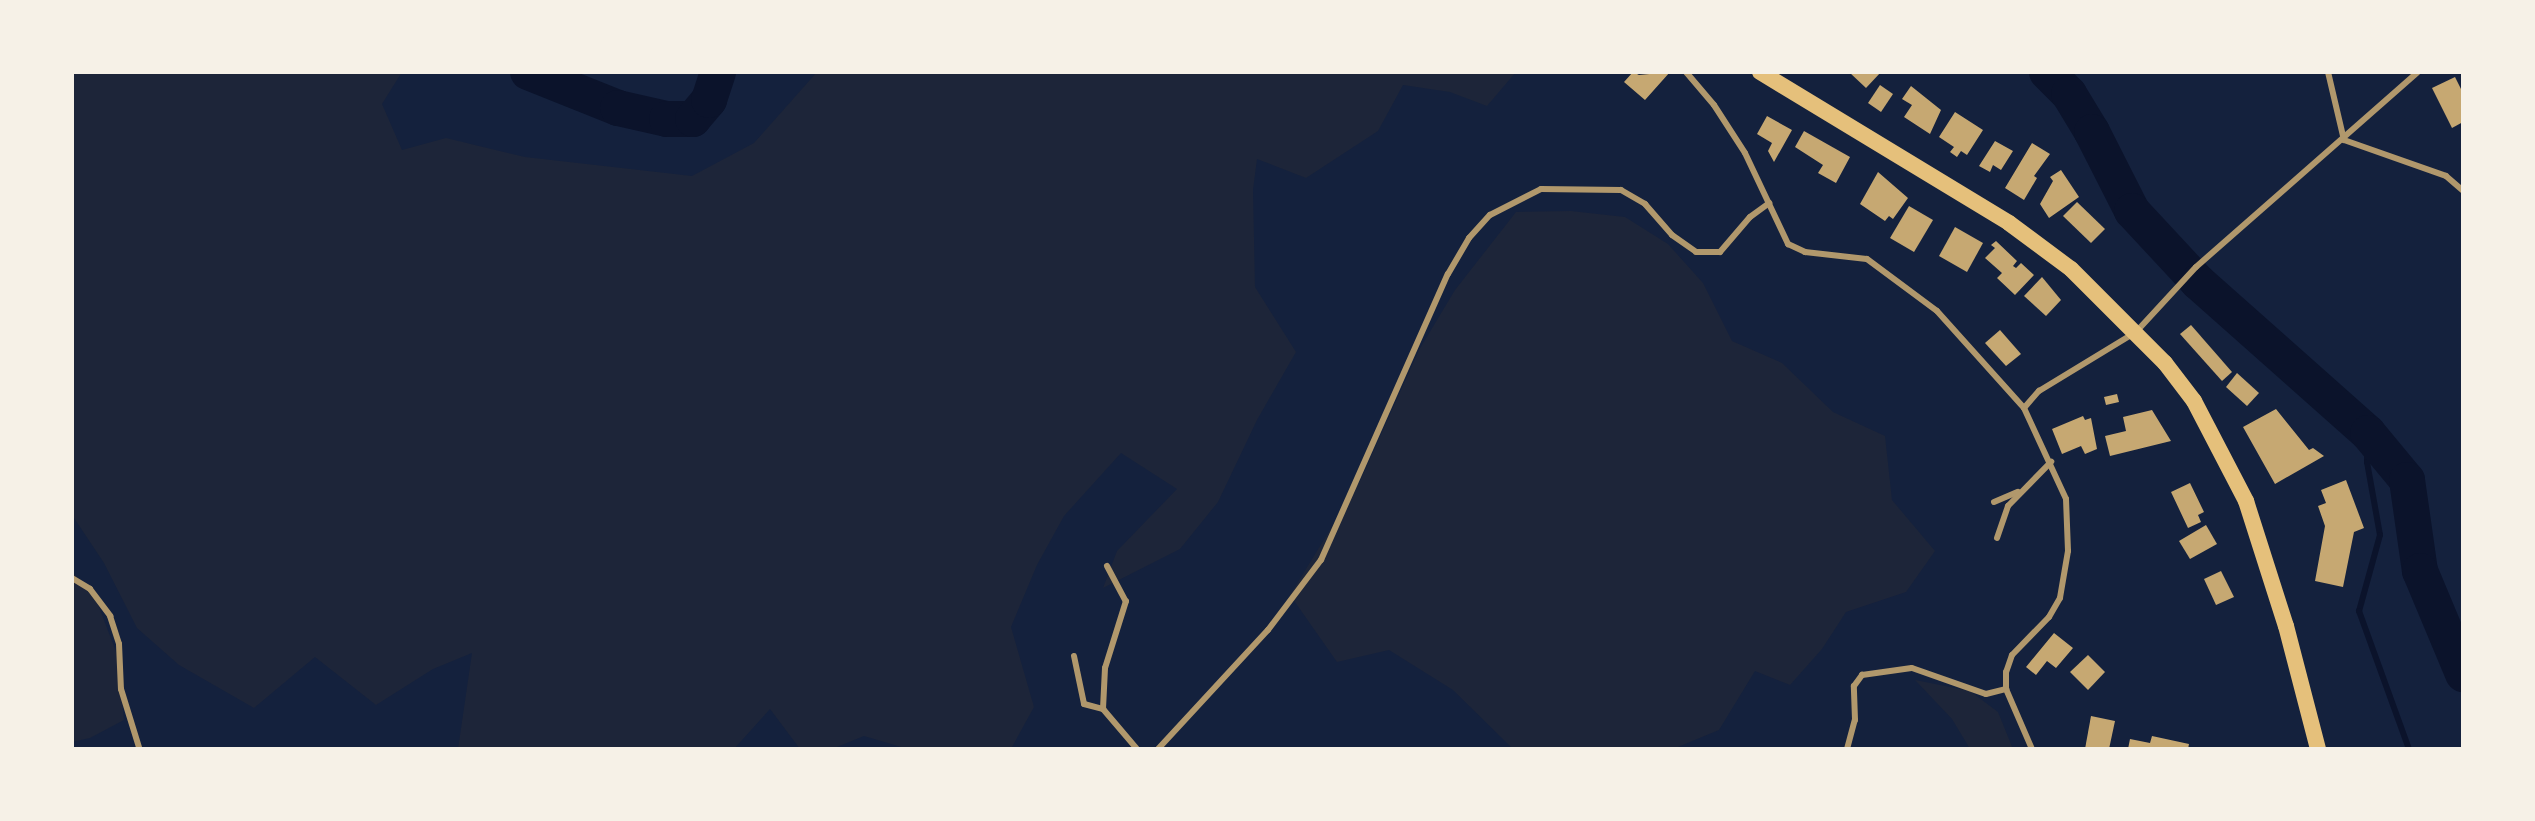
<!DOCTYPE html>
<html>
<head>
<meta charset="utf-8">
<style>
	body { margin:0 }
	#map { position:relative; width:2535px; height:821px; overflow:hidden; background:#14213d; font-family:"Times New Roman",serif }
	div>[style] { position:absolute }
	.green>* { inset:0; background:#1d2539 }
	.stream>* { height:6px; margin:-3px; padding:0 3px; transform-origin:3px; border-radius:3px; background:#0b132b }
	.river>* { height:36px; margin:-18px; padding:0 18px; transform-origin:18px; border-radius:18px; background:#0b132b }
	.building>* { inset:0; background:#c6a872 }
	.minor>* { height:6px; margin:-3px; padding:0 3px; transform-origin:3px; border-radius:3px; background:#b1986c }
	.trunk>* { height:16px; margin:-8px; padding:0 8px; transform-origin:8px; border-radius:8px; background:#e5c07b }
	span { translate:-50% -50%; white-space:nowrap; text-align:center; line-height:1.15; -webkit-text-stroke:4.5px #f6f1e7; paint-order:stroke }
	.frame { position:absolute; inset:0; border:74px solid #f6f1e7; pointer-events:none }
</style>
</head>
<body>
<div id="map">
	<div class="green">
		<i style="clip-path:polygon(72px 72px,402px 72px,382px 104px,402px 150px,446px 138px,525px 157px,692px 176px,754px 143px,817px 72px,1516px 72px,1487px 106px,1450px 92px,1403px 85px,1378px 131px,1306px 178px,1257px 159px,1253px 190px,1255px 287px,1296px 352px,1257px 420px,1218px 502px,1180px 549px,1103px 588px,1117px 551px,1177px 489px,1121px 453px,1064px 516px,1037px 565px,1011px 627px,1034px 707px,1011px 749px,908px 749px,864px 736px,832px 749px,800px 749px,770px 709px,734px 749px,458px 749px,472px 653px,433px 669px,376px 705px,315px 657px,254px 708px,179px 665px,137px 628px,104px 563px,72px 515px)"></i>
		<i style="clip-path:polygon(1571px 211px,1625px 217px,1668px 244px,1703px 283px,1732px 341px,1782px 363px,1833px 412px,1885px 436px,1892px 500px,1935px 551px,1906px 592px,1846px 612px,1822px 649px,1790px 685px,1755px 671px,1719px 730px,1673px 749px,1513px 749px,1453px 690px,1389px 650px,1337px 662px,1290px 595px,1360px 481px,1419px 350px,1455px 290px,1516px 212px)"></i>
		<i style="clip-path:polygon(72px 572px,93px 591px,118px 657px,124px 720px,90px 738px,72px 742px)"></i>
		<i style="clip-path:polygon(1915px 680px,1970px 691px,1998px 712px,2013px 749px,1970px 749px,1952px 719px)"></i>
	</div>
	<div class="stream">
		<i style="left:2368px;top:433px;width:29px;rotate:92deg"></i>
		<i style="left:2367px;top:462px;width:74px;rotate:79.9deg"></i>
		<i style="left:2380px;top:535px;width:79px;rotate:105.4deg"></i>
		<i style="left:2359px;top:611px;width:147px;rotate:70.1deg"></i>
	</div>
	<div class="river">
		<i style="left:528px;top:72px;width:97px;rotate:21.8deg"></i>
		<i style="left:618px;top:108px;width:50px;rotate:12.7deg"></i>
		<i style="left:667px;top:119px;width:26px"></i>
		<i style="left:693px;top:119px;width:25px;rotate:-50deg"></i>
		<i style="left:709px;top:100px;width:29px;rotate:-72deg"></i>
		<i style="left:2047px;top:72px;width:31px;rotate:45deg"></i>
		<i style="left:2069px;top:94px;width:44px;rotate:58.8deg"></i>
		<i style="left:2092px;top:132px;width:89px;rotate:63.1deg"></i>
		<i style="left:2132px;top:211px;width:97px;rotate:47.1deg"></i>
		<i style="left:2198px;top:282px;width:227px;rotate:41.6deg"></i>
		<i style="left:2368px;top:433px;width:61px;rotate:50.3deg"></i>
		<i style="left:2407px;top:480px;width:92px;rotate:81.9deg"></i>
		<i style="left:2420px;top:571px;width:112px;rotate:67.3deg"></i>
	</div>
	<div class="building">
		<i style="clip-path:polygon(1633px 72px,1639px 75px,1670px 72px,1645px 100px,1624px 82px)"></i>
		<i style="clip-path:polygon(1849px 72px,1881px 72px,1866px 88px)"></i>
		<i style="clip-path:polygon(2455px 77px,2463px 93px,2463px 122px,2452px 128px,2432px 88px)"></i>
		<i style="clip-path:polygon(1880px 85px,1893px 94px,1881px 112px,1868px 103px)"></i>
		<i style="clip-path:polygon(1911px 86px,1941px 110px,1930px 134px,1904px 117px,1912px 105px,1902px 99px)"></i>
		<i style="clip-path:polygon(1955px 112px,1983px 130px,1967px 155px,1961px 151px,1957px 157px,1950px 152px,1954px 147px,1939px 137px)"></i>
		<i style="clip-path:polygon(1767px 116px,1792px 130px,1774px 162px,1768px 151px,1772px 143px,1757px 134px)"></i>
		<i style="clip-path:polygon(1804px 131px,1850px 157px,1836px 183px,1818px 173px,1823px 165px,1795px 147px)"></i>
		<i style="clip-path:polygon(1995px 141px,2013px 151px,2001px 170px,1993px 165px,1990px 172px,1979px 166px)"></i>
		<i style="clip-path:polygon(2032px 143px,2050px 154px,2034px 176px,2037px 178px,2024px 200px,2005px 188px)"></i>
		<i style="clip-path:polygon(2061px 170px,2079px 197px,2049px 218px,2040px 204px,2053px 181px,2050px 177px)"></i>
		<i style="clip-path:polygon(1878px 172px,1908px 198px,1893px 219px,1889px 216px,1885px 221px,1860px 204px)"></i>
		<i style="clip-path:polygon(2077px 202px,2105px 229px,2091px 243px,2063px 216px)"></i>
		<i style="clip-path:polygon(1909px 206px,1933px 220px,1914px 252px,1890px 238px)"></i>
		<i style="clip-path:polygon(1955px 227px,1983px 243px,1967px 272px,1939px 256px)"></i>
		<i style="clip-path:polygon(1996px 241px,2017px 261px,2013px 266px,2016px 268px,2021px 263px,2034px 275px,2015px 295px,1997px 278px,2002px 273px,1985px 258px,1995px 248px,1991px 245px)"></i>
		<i style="clip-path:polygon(2042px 277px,2061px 300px,2046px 316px,2024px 296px)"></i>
		<i style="clip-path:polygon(2191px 325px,2232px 372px,2222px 381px,2180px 334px)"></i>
		<i style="clip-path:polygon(2000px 330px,2021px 354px,2006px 366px,1985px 343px)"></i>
		<i style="clip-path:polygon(2237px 373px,2259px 393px,2247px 406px,2226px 387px)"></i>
		<i style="clip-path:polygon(2117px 394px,2119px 402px,2106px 405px,2104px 397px)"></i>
		<i style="clip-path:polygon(2276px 409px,2309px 450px,2313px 448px,2324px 456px,2275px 484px,2243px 427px)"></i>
		<i style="clip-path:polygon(2152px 410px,2171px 441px,2110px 456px,2105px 436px,2126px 431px,2123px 417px)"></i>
		<i style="clip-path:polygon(2083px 416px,2085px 420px,2091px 418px,2097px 449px,2085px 454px,2081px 446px,2062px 454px,2052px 429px)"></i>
		<i style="clip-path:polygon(2346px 480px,2364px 528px,2354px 532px,2343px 587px,2315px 581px,2325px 526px,2318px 506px,2326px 503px,2321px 490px)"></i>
		<i style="clip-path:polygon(2190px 483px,2204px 512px,2198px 515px,2201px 522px,2188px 528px,2171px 492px)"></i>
		<i style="clip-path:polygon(2206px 525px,2217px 544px,2190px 559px,2179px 541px)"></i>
		<i style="clip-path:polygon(2221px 571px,2234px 597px,2216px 605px,2204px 579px)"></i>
		<i style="clip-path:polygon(2054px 633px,2073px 648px,2056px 668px,2047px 661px,2036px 675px,2026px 667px)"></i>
		<i style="clip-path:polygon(2088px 655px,2105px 672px,2088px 690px,2070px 672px)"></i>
		<i style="clip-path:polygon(2091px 716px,2115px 721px,2109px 749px,2085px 749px)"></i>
		<i style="clip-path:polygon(2152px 736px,2189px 744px,2188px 749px,2128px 749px,2130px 739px,2150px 743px)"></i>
	</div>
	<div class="minor">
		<i style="left:1686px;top:72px;width:43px;rotate:49.7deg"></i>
		<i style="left:1714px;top:105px;width:57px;rotate:57.1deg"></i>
		<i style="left:1745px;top:153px;width:101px;rotate:64.7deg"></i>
		<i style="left:1788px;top:244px;width:19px;rotate:25deg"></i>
		<i style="left:1805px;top:252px;width:62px;rotate:6.4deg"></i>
		<i style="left:1867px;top:259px;width:87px;rotate:36.6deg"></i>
		<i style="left:1937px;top:311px;width:130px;rotate:48.1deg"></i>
		<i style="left:2024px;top:408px;width:100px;rotate:65.2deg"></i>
		<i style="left:2066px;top:499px;width:52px;rotate:87.8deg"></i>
		<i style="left:2068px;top:551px;width:48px;rotate:99.7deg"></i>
		<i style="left:2060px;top:598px;width:22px;rotate:120deg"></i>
		<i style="left:2049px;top:617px;width:53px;rotate:134.2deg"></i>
		<i style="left:2012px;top:655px;width:18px;rotate:109deg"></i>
		<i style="left:2006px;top:672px;width:17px;rotate:90deg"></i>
		<i style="left:2006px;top:689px;width:65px;rotate:66.6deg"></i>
		<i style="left:2328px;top:72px;width:70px;rotate:76.8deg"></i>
		<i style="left:2344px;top:140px;width:108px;rotate:19.4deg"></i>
		<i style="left:2446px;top:176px;width:23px;rotate:41deg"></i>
		<i style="left:2024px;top:408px;width:23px;rotate:-49deg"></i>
		<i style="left:2039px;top:391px;width:114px;rotate:-31.3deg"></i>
		<i style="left:2136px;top:332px;width:88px;rotate:-47.3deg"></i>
		<i style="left:2196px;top:267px;width:295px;rotate:-41.3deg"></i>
		<i style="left:1994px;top:502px;width:26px;rotate:-23deg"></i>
		<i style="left:1997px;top:538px;width:34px;rotate:-71deg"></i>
		<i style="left:2008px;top:506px;width:62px;rotate:-45.7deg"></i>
		<i style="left:1107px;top:566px;width:40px;rotate:62deg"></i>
		<i style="left:1126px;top:601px;width:70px;rotate:107.4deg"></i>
		<i style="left:1105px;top:668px;width:41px;rotate:92.8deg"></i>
		<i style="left:1103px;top:709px;width:52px;rotate:49.6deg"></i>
		<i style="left:72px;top:578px;width:21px;rotate:31deg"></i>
		<i style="left:90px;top:589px;width:34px;rotate:53deg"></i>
		<i style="left:110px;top:616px;width:29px;rotate:72deg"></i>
		<i style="left:119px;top:644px;width:45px;rotate:87.5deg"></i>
		<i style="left:121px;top:689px;width:61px;rotate:72.8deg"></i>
		<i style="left:1074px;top:656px;width:49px;rotate:78.2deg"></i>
		<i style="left:1084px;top:704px;width:20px;rotate:15deg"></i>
		<i style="left:1158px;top:749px;width:162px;rotate:-47.3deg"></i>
		<i style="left:1268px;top:630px;width:88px;rotate:-52.9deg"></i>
		<i style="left:1321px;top:560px;width:313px;rotate:-66.1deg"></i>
		<i style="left:1448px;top:274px;width:42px;rotate:-59.7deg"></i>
		<i style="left:1469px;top:238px;width:31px;rotate:-48deg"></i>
		<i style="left:1490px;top:215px;width:57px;rotate:-27deg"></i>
		<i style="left:1541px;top:189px;width:80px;rotate:0.7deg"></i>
		<i style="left:1621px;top:190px;width:28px;rotate:30deg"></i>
		<i style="left:1645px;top:204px;width:41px;rotate:48.9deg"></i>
		<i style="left:1672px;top:235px;width:29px;rotate:35deg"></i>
		<i style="left:1696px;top:252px;width:24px"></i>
		<i style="left:1720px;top:252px;width:46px;rotate:-49.4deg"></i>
		<i style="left:1750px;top:217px;width:24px;rotate:-36deg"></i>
		<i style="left:1847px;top:749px;width:30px;rotate:-75deg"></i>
		<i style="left:1855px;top:720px;width:34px;rotate:-92deg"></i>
		<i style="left:1854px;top:686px;width:14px;rotate:-54deg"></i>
		<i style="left:1862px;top:675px;width:50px;rotate:-8deg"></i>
		<i style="left:1912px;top:668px;width:78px;rotate:19.4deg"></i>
		<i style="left:1986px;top:694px;width:21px;rotate:-14deg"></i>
	</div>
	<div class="trunk">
		<i style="left:1760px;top:72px;width:291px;rotate:31.2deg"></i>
		<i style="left:2009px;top:223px;width:77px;rotate:36.6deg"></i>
		<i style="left:2071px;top:269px;width:133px;rotate:45deg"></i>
		<i style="left:2165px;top:363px;width:48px;rotate:52.7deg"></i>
		<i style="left:2194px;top:401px;width:113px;rotate:62.5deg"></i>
		<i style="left:2246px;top:501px;width:131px;rotate:72.3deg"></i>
		<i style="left:2286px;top:626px;width:127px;rotate:75.4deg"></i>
	</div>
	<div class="frame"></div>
</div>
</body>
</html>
